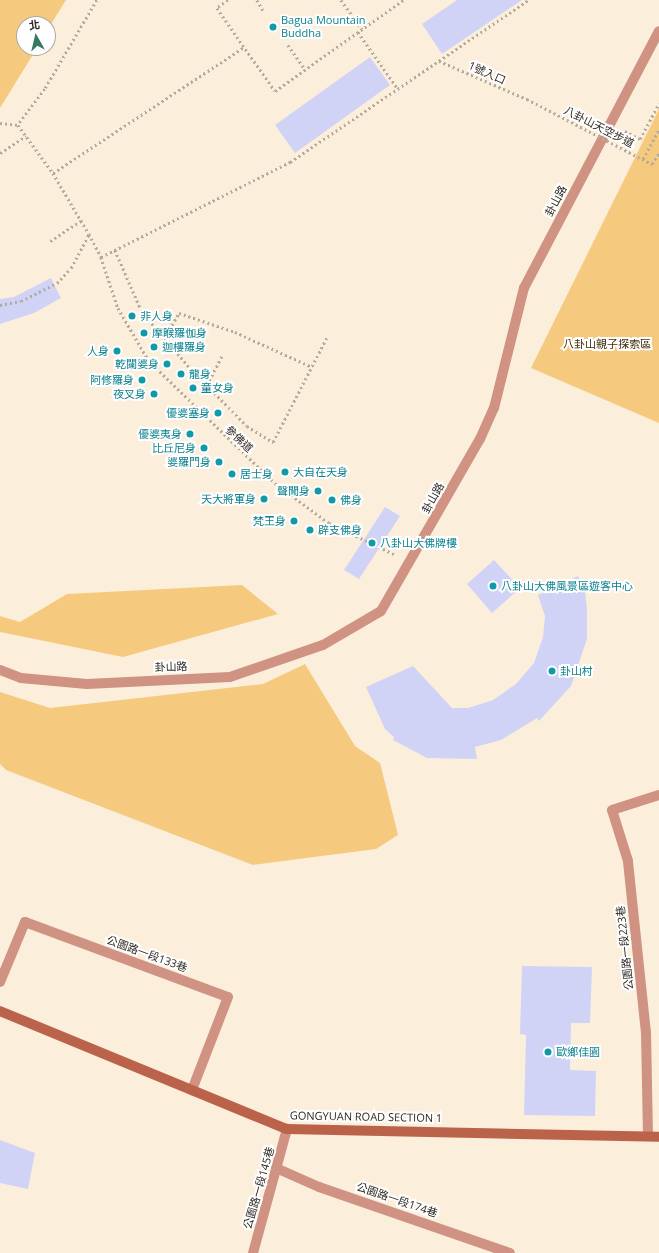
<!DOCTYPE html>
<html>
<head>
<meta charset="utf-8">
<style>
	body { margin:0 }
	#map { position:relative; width:659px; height:1253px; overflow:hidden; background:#fbefdc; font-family:"Open Sans","Noto Sans TC",sans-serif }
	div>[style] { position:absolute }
	.green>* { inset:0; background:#f6ca7e }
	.building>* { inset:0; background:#d0d3f5 }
	.path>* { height:2.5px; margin-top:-1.25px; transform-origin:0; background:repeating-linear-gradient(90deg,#b3aa9b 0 2px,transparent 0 5px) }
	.lane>* { height:10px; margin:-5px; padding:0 5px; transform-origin:5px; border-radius:5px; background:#d09282 }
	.street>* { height:10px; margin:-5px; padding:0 5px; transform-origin:5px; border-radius:5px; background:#d09282 }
	.secondary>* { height:10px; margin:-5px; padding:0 5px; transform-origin:5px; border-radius:5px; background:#bb624b }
	.path-bridge>* { height:2.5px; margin-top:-1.25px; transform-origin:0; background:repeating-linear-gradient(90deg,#b3aa9b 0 2px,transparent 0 5px) }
	.dots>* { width:11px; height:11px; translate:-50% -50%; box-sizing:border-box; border:2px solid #fefefe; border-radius:50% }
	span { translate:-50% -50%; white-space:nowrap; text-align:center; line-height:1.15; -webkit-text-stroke:4px #fefefe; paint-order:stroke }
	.culture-label { font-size:11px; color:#0d838f }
	.left { translate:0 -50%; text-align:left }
	.right { translate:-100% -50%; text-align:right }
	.street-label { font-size:11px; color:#2d2821 }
	.park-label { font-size:11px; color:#412d07 }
	.north { position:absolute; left:16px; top:16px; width:40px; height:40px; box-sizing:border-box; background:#fefefe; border:1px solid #aaa8a6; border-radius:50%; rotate:352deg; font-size:11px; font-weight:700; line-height:16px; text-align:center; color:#2d2821 }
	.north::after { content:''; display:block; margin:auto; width:14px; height:18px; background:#3a7864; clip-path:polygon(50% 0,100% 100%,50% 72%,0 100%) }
</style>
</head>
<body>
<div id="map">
	<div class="green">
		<i style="clip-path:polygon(0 0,66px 0,48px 29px,48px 24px,24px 24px,24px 48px,37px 48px,0 108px)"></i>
		<i style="clip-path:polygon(659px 109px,659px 423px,531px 368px)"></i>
		<i style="clip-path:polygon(242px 585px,278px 614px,123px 657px,0 632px,0 616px,20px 622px,67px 594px)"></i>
		<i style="clip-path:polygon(305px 664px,355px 746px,380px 763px,398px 835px,376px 849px,253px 865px,6px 770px,0 764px,0 692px,50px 708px,263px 684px)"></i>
	</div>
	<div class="building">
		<i style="clip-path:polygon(457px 0,522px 0,442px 54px,422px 24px)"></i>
		<i style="clip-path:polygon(370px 57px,390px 85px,295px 153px,275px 125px)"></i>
		<i style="clip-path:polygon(51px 278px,61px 298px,34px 313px,0 324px,0 299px,14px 297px)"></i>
		<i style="clip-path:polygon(385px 507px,400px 516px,359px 579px,344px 570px)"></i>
		<i style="clip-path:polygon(494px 560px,520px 588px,492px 613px,467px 584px)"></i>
		<i style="clip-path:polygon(578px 576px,585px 591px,587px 609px,587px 639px,571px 686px,539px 721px,537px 718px,501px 740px,475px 747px,477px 759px,427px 758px,393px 740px,394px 737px,385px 729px,366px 687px,413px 666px,452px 708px,468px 708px,493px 700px,516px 684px,534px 663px,543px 637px,545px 616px,538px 595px)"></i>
		<i style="clip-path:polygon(522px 966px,592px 967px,590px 1023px,571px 1023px,570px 1070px,596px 1071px,595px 1116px,524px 1115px,526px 1035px,520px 1034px)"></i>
		<i style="clip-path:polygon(0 1140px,35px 1153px,28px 1189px,0 1183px)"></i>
	</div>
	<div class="path">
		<i style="left:97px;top:0;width:103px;rotate:120.3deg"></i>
		<i style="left:45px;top:89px;width:45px;rotate:126.9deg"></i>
		<i style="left:18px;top:125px;width:59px;rotate:53.9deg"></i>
		<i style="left:53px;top:173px;width:71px;rotate:59.5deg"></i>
		<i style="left:89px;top:234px;width:26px;rotate:62deg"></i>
		<i style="left:101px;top:257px;width:54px;rotate:71.6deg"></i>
		<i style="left:118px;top:308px;width:61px;rotate:59.7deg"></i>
		<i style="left:149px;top:361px;width:175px;rotate:44.1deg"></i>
		<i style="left:275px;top:483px;width:67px;rotate:36.5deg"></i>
		<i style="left:329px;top:523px;width:74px;rotate:25.5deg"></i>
		<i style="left:228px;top:0;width:14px;rotate:144deg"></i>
		<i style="left:217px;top:8px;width:101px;rotate:55.1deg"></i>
		<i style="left:275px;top:91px;width:157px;rotate:-35.4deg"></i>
		<i style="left:257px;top:0;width:12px;rotate:59deg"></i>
		<i style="left:341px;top:0;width:36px;rotate:54deg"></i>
		<i style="left:358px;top:32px;width:70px;rotate:54.9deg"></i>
		<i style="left:288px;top:45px;width:29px;rotate:55deg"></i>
		<i style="left:439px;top:61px;width:96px;rotate:23.4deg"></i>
		<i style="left:0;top:123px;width:18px;rotate:6deg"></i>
		<i style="left:625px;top:131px;width:17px;rotate:28deg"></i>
		<i style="left:640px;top:139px;width:40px;rotate:-62deg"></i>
		<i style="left:0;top:153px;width:31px;rotate:-33deg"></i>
		<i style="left:643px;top:159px;width:34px;rotate:-62deg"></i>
		<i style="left:53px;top:173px;width:229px;rotate:-33.4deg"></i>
		<i style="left:50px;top:241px;width:37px;rotate:-33deg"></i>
		<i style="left:115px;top:250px;width:68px;rotate:66.5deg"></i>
		<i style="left:142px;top:312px;width:74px;rotate:49.4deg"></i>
		<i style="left:190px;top:368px;width:81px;rotate:45.5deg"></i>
		<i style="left:247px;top:426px;width:31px;rotate:32deg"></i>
		<i style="left:273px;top:442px;width:118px;rotate:-62.8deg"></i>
		<i style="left:101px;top:257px;width:212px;rotate:-26.7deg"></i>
		<i style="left:290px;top:162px;width:288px;rotate:-34.2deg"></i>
		<i style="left:0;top:305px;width:21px;rotate:-11deg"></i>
		<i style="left:21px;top:301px;width:40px;rotate:-26.6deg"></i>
		<i style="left:57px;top:283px;width:21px;rotate:-47deg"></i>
		<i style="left:71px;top:268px;width:38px;rotate:-62deg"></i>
		<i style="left:164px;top:338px;width:29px;rotate:-59deg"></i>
		<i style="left:179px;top:313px;width:59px;rotate:18.7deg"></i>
		<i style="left:235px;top:332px;width:85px;rotate:24.4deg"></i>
		<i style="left:207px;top:385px;width:34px;rotate:-63deg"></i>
	</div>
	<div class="lane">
		<i style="left:0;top:982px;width:65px;rotate:-67.4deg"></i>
		<i style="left:25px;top:922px;width:216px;rotate:20.3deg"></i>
		<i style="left:228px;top:997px;width:100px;rotate:111.2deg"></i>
		<i style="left:648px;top:1136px;width:103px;rotate:-91.1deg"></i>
		<i style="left:646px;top:1033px;width:173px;rotate:-96deg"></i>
		<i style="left:628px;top:861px;width:53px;rotate:-107.4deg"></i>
		<i style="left:612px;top:810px;width:49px;rotate:-17.7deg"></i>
		<i style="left:276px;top:1168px;width:47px;rotate:23.8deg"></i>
		<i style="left:319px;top:1187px;width:202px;rotate:19.1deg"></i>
		<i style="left:253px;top:1253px;width:129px;rotate:-74.7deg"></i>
	</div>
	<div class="street">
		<i style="left:0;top:670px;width:22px;rotate:21deg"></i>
		<i style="left:21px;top:678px;width:66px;rotate:5.2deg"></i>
		<i style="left:87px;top:684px;width:143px;rotate:-2.8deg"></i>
		<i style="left:230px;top:677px;width:98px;rotate:-19deg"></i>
		<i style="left:323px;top:645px;width:67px;rotate:-30.4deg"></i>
		<i style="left:381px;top:611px;width:198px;rotate:-60.1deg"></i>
		<i style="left:480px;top:439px;width:34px;rotate:-66deg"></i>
		<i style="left:494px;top:408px;width:124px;rotate:-76deg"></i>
		<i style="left:524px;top:288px;width:290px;rotate:-62.3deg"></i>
	</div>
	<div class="secondary">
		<i style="left:0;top:1011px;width:310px;rotate:22.4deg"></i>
		<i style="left:287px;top:1129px;width:372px;rotate:1.2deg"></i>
	</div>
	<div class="path-bridge">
		<i style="left:527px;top:99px;width:141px;rotate:27.5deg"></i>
		<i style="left:652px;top:164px;width:13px;rotate:-58deg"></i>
	</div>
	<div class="dots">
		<i style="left:273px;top:27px;background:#0f9aa8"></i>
		<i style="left:132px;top:316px;background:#0f9aa8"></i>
		<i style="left:144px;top:333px;background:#0f9aa8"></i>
		<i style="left:154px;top:347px;background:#0f9aa8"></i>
		<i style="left:117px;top:351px;background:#0f9aa8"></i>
		<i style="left:167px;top:364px;background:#0f9aa8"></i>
		<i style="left:181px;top:374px;background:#0f9aa8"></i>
		<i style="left:142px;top:380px;background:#0f9aa8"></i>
		<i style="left:193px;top:388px;background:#0f9aa8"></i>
		<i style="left:154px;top:394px;background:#0f9aa8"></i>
		<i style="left:218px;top:413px;background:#0f9aa8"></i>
		<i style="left:190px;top:434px;background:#0f9aa8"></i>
		<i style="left:204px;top:448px;background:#0f9aa8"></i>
		<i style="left:219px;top:462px;background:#0f9aa8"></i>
		<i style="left:285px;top:472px;background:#0f9aa8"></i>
		<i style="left:232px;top:474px;background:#0f9aa8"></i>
		<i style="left:318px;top:491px;background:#0f9aa8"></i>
		<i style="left:264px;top:499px;background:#0f9aa8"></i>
		<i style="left:332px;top:500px;background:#0f9aa8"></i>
		<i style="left:294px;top:521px;background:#0f9aa8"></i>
		<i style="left:310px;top:530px;background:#0f9aa8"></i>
		<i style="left:372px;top:543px;background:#0f9aa8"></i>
		<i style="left:493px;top:586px;background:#0f9aa8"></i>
		<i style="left:552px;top:671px;background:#0f9aa8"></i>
		<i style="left:548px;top:1052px;background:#0f9aa8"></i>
	</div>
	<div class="culture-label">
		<span class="left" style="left:281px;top:27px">Bagua Mountain<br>Buddha</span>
		<span class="left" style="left:140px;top:316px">非人身</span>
		<span class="left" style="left:152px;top:333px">摩睺羅伽身</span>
		<span class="left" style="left:162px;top:347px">迦樓羅身</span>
		<span class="right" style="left:109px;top:351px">人身</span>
		<span class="right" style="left:159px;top:364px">乾闥婆身</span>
		<span class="left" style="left:189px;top:374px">龍身</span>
		<span class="right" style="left:134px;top:380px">阿修羅身</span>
		<span class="left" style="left:201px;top:388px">童女身</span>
		<span class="right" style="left:146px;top:394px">夜叉身</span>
		<span class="right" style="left:210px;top:413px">優婆塞身</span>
		<span class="right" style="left:182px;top:434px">優婆夷身</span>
		<span class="right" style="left:196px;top:448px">比丘尼身</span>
		<span class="right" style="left:211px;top:462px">婆羅門身</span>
		<span class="left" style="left:293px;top:472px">大自在天身</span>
		<span class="left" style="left:240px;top:474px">居士身</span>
		<span class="right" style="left:310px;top:491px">聲聞身</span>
		<span class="right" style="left:256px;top:499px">天大將軍身</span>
		<span class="left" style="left:340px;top:500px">佛身</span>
		<span class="right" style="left:286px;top:521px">梵王身</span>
		<span class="left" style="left:318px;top:530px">辟支佛身</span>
		<span class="left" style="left:380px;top:543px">八卦山大佛牌樓</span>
		<span class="left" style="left:501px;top:586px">八卦山大佛風景區遊客中心</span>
		<span class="left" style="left:560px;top:671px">卦山村</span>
		<span class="left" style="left:556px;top:1052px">歐鄉佳園</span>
	</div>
	<div class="street-label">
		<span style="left:487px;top:73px;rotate:24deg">1號入口</span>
		<span style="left:599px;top:127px;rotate:27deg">八卦山天空步道</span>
		<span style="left:556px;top:201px;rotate:-62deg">卦山路</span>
		<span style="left:239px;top:439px;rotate:43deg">參佛道</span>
		<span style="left:433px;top:498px;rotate:-61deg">卦山路</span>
		<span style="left:171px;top:667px;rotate:-2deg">卦山路</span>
		<span style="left:625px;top:948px;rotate:-96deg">公園路一段223巷</span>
		<span style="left:147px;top:954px;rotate:20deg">公園路一段133巷</span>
		<span style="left:366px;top:1117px;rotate:1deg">GONGYUAN ROAD SECTION 1</span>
		<span style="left:259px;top:1188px;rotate:-74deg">公園路一段145巷</span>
		<span style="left:397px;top:1200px;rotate:19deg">公園路一段174巷</span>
	</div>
	<div class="park-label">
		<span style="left:607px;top:344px">八卦山親子探索區</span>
	</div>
	<div class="north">北</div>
</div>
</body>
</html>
